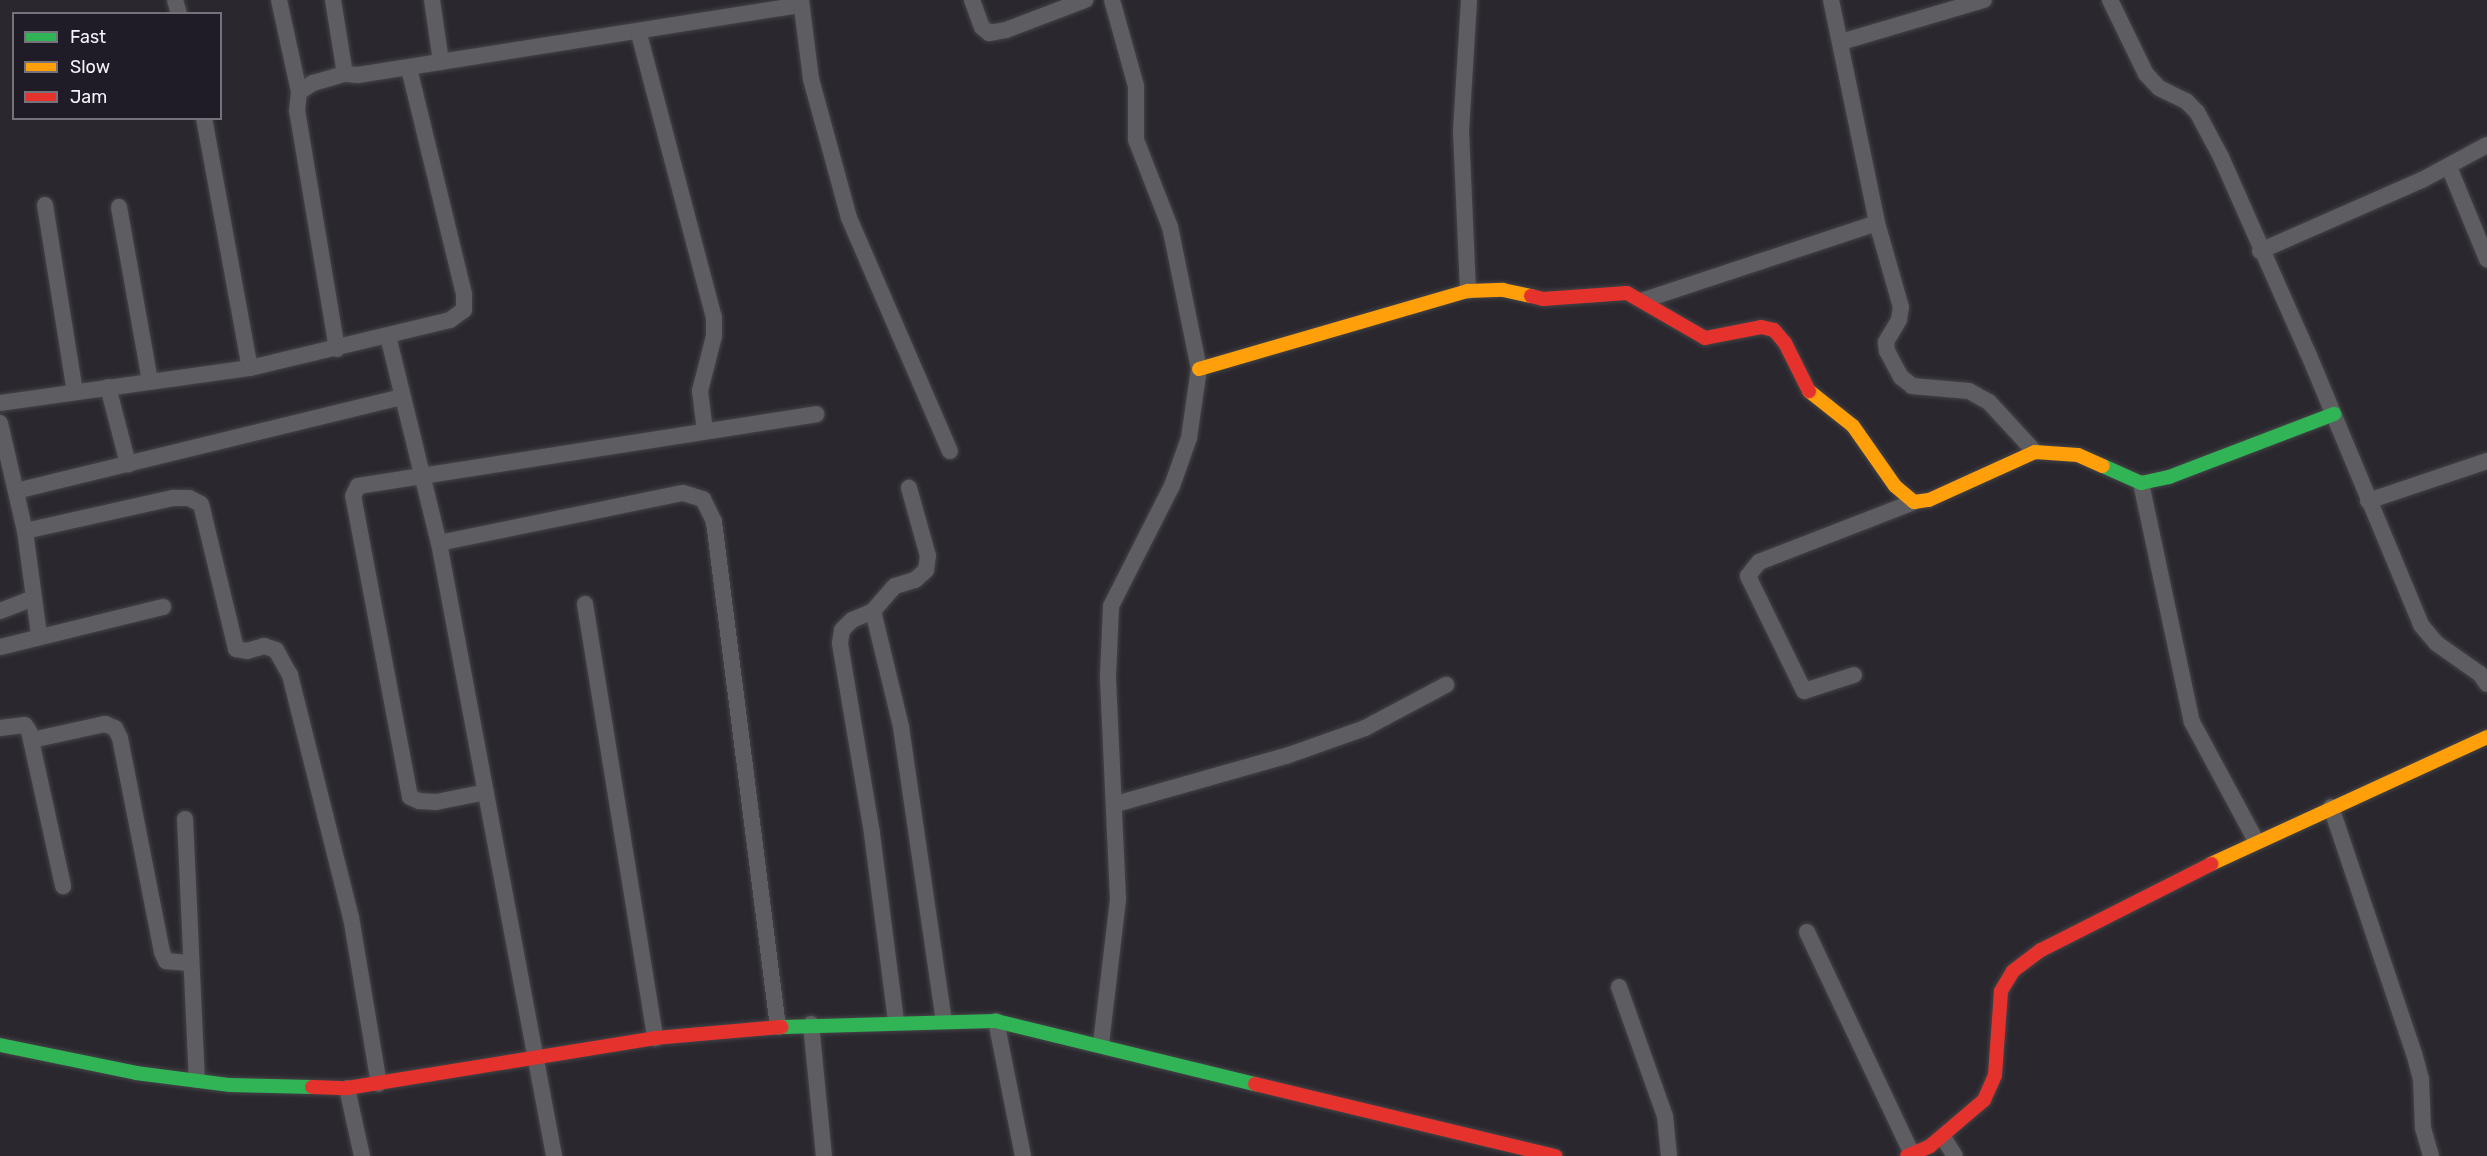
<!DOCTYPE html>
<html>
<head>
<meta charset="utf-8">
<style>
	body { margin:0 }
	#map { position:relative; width:2487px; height:1156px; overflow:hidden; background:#2a282e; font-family:Rubik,sans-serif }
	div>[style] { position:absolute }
	.roads { filter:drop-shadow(0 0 2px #444347) drop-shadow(0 0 2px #444347) }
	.street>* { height:16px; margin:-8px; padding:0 8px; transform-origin:8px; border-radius:8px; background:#5e5d61 }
	.fast>* { height:14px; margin:-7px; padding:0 7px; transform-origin:7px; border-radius:7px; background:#30b455 }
	.slow>* { height:14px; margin:-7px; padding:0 7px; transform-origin:7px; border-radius:7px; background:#ff9f0a }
	.jam>* { height:14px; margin:-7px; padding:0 7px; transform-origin:7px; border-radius:7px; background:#e5322d }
	span { translate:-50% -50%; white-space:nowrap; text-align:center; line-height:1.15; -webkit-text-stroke:6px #201c27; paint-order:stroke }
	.legend { position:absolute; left:12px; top:12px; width:210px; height:108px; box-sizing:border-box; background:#201c27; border:2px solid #75727b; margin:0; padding:8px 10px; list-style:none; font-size:18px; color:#f4f2fa }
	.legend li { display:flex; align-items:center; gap:12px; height:30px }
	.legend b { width:30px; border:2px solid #75727b }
</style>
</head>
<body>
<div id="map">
	<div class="roads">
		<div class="street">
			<i style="left:175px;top:0;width:15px;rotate:74deg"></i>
			<i style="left:279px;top:0;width:94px;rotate:77.7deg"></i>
			<i style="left:333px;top:0;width:75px;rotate:80.8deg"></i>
			<i style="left:345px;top:74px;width:13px;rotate:4deg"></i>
			<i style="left:358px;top:75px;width:448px;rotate:-9deg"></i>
			<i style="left:432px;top:0;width:63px;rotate:81.7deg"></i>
			<i style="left:801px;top:0;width:80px;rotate:82.8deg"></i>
			<i style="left:811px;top:79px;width:144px;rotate:74.7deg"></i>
			<i style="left:849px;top:218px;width:254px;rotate:66.6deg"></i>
			<i style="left:972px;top:0;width:29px;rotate:70deg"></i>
			<i style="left:982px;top:27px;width:9px;rotate:41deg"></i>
			<i style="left:989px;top:33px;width:17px;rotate:-10deg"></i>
			<i style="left:1006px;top:30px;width:85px;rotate:-20.8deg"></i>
			<i style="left:1831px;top:0;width:228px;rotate:78.3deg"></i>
			<i style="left:1877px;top:223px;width:87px;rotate:74.1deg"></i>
			<i style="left:1901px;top:307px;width:13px;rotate:99deg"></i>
			<i style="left:1899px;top:320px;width:26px;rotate:121deg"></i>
			<i style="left:1886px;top:342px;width:9px;rotate:84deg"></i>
			<i style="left:1887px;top:351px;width:30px;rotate:62deg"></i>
			<i style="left:1901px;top:377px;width:14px;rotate:39deg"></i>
			<i style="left:1912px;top:386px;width:57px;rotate:5deg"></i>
			<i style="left:1969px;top:391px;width:23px;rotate:29deg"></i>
			<i style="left:1989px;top:402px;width:68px;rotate:47.4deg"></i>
			<i style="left:2110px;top:0;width:82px;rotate:64.1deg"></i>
			<i style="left:2146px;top:74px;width:19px;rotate:47deg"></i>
			<i style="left:2159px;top:88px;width:30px;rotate:26deg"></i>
			<i style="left:2186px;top:101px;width:16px;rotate:45deg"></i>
			<i style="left:2197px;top:112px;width:51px;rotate:61.9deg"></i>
			<i style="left:2221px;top:157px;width:214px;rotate:66.1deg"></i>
			<i style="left:2308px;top:353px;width:295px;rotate:67.4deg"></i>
			<i style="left:2421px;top:625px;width:23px;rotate:50deg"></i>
			<i style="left:2436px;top:643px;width:54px;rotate:35.2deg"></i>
			<i style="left:2480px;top:674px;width:12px;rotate:55deg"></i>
			<i style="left:639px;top:34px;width:293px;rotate:75.2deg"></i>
			<i style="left:714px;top:317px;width:19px;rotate:90deg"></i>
			<i style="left:714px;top:336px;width:57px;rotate:104.3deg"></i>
			<i style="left:700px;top:391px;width:40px;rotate:82.9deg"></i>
			<i style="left:1841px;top:42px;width:149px;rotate:-16.4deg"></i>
			<i style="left:204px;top:118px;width:254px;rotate:79.6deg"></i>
			<i style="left:2449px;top:167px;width:100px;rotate:67.6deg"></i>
			<i style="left:45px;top:205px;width:189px;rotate:80.9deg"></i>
			<i style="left:119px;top:207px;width:177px;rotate:79.9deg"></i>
			<i style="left:2260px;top:251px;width:177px;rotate:-23.7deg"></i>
			<i style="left:2422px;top:180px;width:74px;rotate:-28.3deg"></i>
			<i style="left:1468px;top:291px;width:160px;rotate:-92.5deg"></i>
			<i style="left:1461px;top:131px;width:131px;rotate:-86.5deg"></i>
			<i style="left:1644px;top:300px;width:245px;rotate:-18.3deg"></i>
			<i style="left:388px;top:336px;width:213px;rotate:76.2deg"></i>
			<i style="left:439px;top:543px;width:624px;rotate:79.37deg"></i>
			<i style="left:337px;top:349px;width:241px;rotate:-99.5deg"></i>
			<i style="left:297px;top:111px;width:19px;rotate:-84deg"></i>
			<i style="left:299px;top:92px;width:17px;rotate:-33deg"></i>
			<i style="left:313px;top:83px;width:33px;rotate:-16deg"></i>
			<i style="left:108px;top:387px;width:80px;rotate:75.4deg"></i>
			<i style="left:0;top:403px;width:252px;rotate:-8deg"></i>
			<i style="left:250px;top:368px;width:206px;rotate:-13.5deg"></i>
			<i style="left:450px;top:320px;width:17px;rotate:-36deg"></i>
			<i style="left:464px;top:310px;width:16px;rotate:-90deg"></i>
			<i style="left:464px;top:294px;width:233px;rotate:-103.7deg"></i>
			<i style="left:0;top:423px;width:111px;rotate:77deg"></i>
			<i style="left:25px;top:531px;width:105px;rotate:82.3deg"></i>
			<i style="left:2141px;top:483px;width:244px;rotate:78deg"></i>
			<i style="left:2192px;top:722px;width:135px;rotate:61.7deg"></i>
			<i style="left:16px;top:491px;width:398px;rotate:-13.7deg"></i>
			<i style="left:2368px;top:501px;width:126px;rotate:-18.6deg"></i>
			<i style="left:25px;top:531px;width:152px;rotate:-12.6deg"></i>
			<i style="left:173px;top:498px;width:16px"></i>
			<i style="left:189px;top:498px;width:13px;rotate:27deg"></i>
			<i style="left:201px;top:504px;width:149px;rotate:76.4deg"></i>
			<i style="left:236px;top:649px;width:11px;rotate:10deg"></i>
			<i style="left:247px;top:651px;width:18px;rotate:-16deg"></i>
			<i style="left:264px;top:646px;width:13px;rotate:18deg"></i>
			<i style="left:276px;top:650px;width:29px;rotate:61deg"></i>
			<i style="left:290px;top:675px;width:250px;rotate:75.9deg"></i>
			<i style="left:351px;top:917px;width:169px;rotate:80.5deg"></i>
			<i style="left:439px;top:543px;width:249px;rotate:-11.6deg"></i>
			<i style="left:683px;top:493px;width:21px;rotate:17deg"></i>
			<i style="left:703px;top:499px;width:25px;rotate:64deg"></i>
			<i style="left:714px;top:522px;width:509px;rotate:82.78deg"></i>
			<i style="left:585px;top:604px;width:440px;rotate:80.8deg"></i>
			<i style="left:0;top:611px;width:34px;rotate:-21deg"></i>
			<i style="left:873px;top:611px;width:119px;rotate:76.4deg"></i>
			<i style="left:901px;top:727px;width:296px;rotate:81.7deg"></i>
			<i style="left:0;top:647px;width:168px;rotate:-13.8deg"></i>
			<i style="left:1854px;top:675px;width:52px;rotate:162.3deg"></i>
			<i style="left:1804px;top:691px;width:128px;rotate:-116deg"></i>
			<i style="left:1748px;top:576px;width:18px;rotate:-52deg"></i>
			<i style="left:1759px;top:562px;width:166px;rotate:-21.2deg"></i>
			<i style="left:0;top:728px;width:25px;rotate:-7deg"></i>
			<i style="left:25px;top:725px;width:7px;rotate:56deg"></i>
			<i style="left:29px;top:731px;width:159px;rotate:77.6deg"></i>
			<i style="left:32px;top:740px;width:75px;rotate:-12.4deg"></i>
			<i style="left:105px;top:724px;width:11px;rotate:22deg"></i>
			<i style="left:115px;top:728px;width:11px;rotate:63deg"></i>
			<i style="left:120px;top:738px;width:218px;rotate:78.9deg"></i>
			<i style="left:162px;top:952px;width:10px;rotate:66deg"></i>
			<i style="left:166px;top:961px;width:25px;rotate:5deg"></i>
			<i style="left:486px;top:792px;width:51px;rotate:168.7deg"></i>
			<i style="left:436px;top:802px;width:17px;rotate:-177deg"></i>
			<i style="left:419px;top:801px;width:10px;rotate:-156deg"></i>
			<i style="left:410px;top:797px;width:306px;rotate:-100.7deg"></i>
			<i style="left:353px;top:496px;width:11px;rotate:-63deg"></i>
			<i style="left:358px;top:486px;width:464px;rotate:-8.9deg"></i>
			<i style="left:1116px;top:804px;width:177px;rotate:-15.8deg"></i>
			<i style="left:1286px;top:756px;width:84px;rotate:-19.5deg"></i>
			<i style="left:1365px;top:728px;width:92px;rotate:-28deg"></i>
			<i style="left:2331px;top:807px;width:260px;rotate:71.4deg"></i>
			<i style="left:2414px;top:1053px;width:28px;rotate:75deg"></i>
			<i style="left:2421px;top:1080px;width:48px;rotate:87.6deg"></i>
			<i style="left:2423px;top:1128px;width:29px;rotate:74deg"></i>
			<i style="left:185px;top:819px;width:261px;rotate:87.4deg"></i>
			<i style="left:1807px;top:932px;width:246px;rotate:64.7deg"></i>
			<i style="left:1619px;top:987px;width:137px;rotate:70.4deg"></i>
			<i style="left:1665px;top:1116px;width:40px;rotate:84.3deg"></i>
			<i style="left:896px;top:1021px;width:190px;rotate:-97.3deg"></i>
			<i style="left:872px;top:833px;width:193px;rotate:-99.6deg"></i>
			<i style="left:840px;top:643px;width:13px;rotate:-81deg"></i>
			<i style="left:842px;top:630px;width:14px;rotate:-45deg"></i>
			<i style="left:852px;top:620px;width:23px;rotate:-23deg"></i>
			<i style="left:873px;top:611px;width:33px;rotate:-49deg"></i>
			<i style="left:895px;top:586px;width:21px;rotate:-17deg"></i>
			<i style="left:915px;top:580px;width:15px;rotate:-42deg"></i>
			<i style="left:926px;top:570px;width:14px;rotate:-82deg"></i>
			<i style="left:928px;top:556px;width:71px;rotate:-105.6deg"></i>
			<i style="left:996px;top:1021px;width:138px;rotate:78.7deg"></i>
			<i style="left:811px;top:1024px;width:133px;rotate:84.4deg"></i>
			<i style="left:1101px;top:1044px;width:146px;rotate:-83.3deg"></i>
			<i style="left:1118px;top:899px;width:223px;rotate:-92.6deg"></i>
			<i style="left:1108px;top:676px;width:70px;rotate:-87.5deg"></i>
			<i style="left:1111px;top:606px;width:135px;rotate:-63.1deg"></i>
			<i style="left:1172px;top:486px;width:51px;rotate:-70.5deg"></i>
			<i style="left:1189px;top:438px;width:70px;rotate:-81.8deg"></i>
			<i style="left:1199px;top:369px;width:145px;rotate:-101.5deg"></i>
			<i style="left:1170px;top:227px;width:93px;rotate:-111.3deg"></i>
			<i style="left:1136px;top:140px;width:54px;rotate:-90deg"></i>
			<i style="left:1136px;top:86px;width:89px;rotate:-105.6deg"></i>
			<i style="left:347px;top:1088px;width:70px;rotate:77.6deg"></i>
			<i style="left:1943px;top:1137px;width:22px;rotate:58deg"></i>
		</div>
		<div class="fast">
			<i style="left:2103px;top:466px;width:42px;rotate:24.1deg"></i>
			<i style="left:2141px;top:483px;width:29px;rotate:-12deg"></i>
			<i style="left:2169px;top:477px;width:177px;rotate:-20.9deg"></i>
			<i style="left:782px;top:1027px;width:214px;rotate:-1.6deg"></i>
			<i style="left:996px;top:1021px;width:267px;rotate:13.7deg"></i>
			<i style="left:0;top:1045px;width:139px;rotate:11.6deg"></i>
			<i style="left:136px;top:1073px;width:95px;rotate:7.3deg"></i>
			<i style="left:230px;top:1085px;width:82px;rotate:1.4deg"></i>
		</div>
		<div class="slow">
			<i style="left:1199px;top:369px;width:280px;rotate:-16.2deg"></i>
			<i style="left:1468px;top:291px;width:35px;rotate:-2deg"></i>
			<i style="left:1503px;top:290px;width:29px;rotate:12deg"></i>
			<i style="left:1809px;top:391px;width:56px;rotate:38.5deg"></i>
			<i style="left:1853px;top:426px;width:73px;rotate:55deg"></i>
			<i style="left:1895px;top:486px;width:25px;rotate:40deg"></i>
			<i style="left:1914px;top:502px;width:15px;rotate:-8deg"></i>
			<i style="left:1929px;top:500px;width:116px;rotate:-24.4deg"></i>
			<i style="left:2035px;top:452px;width:43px;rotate:4deg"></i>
			<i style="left:2078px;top:455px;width:27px;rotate:24deg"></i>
			<i style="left:2211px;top:864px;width:304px;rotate:-24.7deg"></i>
		</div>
		<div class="jam">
			<i style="left:1531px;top:296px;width:12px;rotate:14deg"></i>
			<i style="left:1543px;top:299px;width:84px;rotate:-4.1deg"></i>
			<i style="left:1627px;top:293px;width:90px;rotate:30deg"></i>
			<i style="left:1705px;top:338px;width:57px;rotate:-11.1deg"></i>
			<i style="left:1761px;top:327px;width:13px;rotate:13deg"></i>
			<i style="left:1774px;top:330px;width:17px;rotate:50deg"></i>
			<i style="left:1785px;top:343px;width:54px;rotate:63.4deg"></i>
			<i style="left:1255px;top:1084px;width:309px;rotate:13.5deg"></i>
			<i style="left:312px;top:1087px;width:35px;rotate:2deg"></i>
			<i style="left:347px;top:1088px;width:312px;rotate:-9.2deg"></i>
			<i style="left:655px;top:1038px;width:127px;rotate:-5deg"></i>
			<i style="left:1907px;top:1156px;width:25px;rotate:-23deg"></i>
			<i style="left:1930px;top:1146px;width:71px;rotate:-40.4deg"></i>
			<i style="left:1984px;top:1100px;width:27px;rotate:-66deg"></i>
			<i style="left:1995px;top:1075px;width:84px;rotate:-85.9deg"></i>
			<i style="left:2001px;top:991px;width:23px;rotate:-59deg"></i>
			<i style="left:2013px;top:971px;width:35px;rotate:-37deg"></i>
			<i style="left:2041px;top:950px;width:191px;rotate:-26.8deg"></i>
		</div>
	</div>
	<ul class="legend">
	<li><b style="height:8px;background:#30b455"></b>Fast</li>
	<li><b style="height:8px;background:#ff9f0a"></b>Slow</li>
	<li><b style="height:8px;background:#e5322d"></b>Jam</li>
	</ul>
</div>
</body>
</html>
